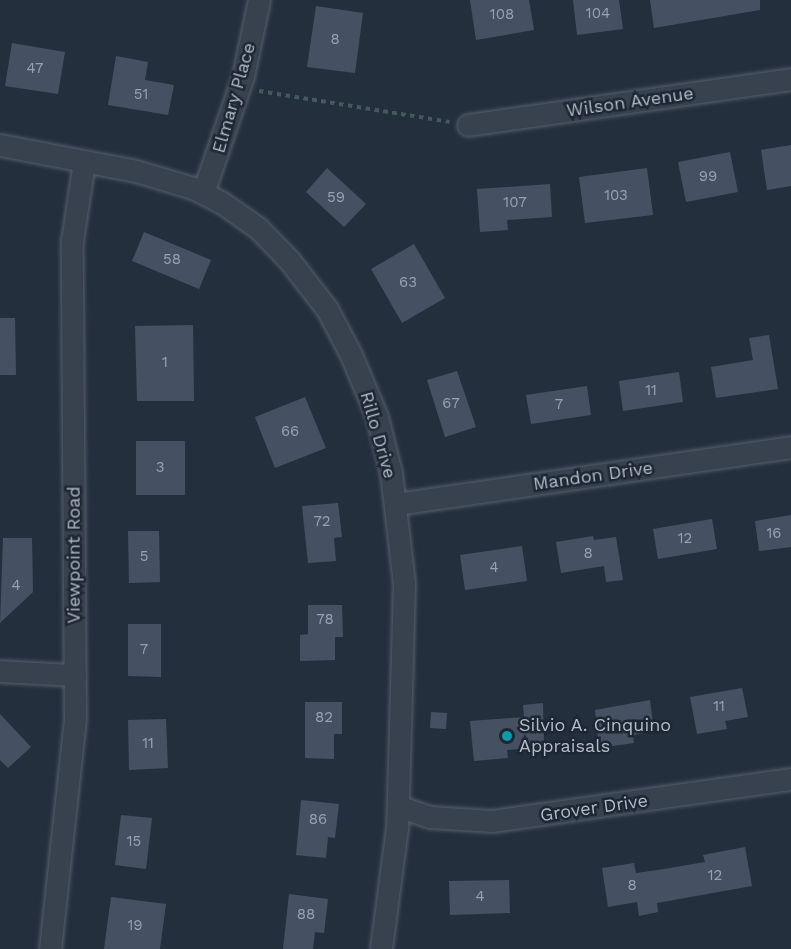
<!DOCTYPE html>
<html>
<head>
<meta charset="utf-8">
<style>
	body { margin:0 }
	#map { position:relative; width:791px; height:949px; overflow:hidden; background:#242f3e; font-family:"Work Sans",sans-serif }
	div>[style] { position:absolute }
	.building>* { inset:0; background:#455162 }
	.path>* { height:4px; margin-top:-2px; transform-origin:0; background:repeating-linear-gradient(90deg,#44595c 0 4.5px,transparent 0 9px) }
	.roads { filter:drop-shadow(0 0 2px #565f6c) drop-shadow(0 0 2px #565f6c) }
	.street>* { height:21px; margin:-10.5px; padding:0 10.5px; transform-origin:10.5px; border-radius:10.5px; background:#38414e }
	.dots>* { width:16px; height:16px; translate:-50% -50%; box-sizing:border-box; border:3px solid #1d2633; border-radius:50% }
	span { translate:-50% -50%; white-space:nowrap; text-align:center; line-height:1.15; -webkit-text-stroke:5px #1d2633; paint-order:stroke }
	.number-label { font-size:15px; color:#98a1af }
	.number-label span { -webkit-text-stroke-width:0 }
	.street-label { font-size:18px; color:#b4bcc9 }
	.poi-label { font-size:18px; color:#b4bcc9 }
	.left { translate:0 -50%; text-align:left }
</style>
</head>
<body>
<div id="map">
	<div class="building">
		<i style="clip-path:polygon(470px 0,529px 0,534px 30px,476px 40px)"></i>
		<i style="clip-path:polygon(573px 0,619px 0,623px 29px,577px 35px)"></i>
		<i style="clip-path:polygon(650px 0,760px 0,760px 10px,654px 28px)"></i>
		<i style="clip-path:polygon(316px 6px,363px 13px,355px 73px,307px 67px)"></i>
		<i style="clip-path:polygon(12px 43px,65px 52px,58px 94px,5px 86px)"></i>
		<i style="clip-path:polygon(116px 56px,148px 62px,145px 80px,174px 85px,168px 115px,108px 105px)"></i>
		<i style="clip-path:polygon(791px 145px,791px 186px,767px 190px,761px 150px)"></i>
		<i style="clip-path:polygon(730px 152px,738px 192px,686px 202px,678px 162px)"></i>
		<i style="clip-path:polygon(327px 168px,366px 204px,344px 227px,306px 192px)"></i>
		<i style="clip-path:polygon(647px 168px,653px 215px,585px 223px,579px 177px)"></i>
		<i style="clip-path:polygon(550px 184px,552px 217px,507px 220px,508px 230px,480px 232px,477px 189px)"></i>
		<i style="clip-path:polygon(144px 232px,211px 260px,199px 289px,132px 261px)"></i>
		<i style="clip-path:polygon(414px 244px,445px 298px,402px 323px,371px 269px)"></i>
		<i style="clip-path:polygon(0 318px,15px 318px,16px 375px,0 375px)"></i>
		<i style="clip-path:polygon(193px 325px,194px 401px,137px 401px,135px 326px)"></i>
		<i style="clip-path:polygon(769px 335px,778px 389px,716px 398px,711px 367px,753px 360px,749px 338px)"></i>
		<i style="clip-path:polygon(457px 371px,476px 427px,445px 437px,427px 380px)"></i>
		<i style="clip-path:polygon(679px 372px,683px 402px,623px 411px,619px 381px)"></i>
		<i style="clip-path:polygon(587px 386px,591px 415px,531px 424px,526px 395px)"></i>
		<i style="clip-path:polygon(305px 397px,326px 448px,275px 468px,255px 417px)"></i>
		<i style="clip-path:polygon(136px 441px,185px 441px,185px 495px,136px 495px)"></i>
		<i style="clip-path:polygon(338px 503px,342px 537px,334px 538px,336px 561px,308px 563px,302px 506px)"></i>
		<i style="clip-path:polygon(791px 515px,791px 547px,759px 551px,755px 521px)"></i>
		<i style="clip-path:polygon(712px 519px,717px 549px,658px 559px,653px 529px)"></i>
		<i style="clip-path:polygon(128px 531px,159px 531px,160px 582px,129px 583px)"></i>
		<i style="clip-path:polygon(593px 536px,594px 540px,616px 537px,623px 580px,606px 582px,604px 566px,561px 573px,556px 542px)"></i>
		<i style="clip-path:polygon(3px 538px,32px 538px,33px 592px,0 623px)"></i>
		<i style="clip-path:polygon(522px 546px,527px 581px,465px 590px,460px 555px)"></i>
		<i style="clip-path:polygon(308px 605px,342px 605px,343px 637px,335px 637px,335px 660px,300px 661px,300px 635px,308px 634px)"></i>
		<i style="clip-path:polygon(128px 624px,161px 624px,161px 677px,128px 676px)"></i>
		<i style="clip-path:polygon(742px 688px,748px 717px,725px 721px,727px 729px,697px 734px,690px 697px)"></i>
		<i style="clip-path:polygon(650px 700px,654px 732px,633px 735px,634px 743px,599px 748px,595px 710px)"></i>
		<i style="clip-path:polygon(305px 702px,342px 702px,342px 734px,334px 734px,334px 759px,305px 758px)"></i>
		<i style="clip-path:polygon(543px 703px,544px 747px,507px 750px,508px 758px,474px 761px,470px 721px,524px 717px,523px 705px)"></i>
		<i style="clip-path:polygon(431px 712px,447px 713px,446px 729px,430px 728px)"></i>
		<i style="clip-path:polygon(0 714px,31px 747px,8px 768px,0 760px)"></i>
		<i style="clip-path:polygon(166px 719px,168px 768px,129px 770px,128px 720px)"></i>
		<i style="clip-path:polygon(301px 800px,339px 804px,335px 838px,328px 837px,326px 858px,296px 855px)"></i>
		<i style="clip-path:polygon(121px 815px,152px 818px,146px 869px,115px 865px)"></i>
		<i style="clip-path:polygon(745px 847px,752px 886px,657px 903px,658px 912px,639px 916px,637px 902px,608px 907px,602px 868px,634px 863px,636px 873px,658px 870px,705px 862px,703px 855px)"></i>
		<i style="clip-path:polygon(509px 880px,510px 913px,450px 915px,449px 881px)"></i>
		<i style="clip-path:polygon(289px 894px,328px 899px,324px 933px,315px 932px,313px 949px,283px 949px)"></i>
		<i style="clip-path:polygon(111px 897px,166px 904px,160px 949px,104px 949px)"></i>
	</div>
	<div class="path">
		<i style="left:259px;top:91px;width:193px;rotate:9.2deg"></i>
	</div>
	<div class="roads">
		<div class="street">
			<i style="left:468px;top:125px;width:326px;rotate:-8.1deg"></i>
			<i style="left:0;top:145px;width:138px;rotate:10.8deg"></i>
			<i style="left:136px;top:171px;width:59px;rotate:16.6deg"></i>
			<i style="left:193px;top:188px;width:31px;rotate:27deg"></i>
			<i style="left:221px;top:202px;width:45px;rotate:35.1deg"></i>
			<i style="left:258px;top:228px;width:45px;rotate:45.9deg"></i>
			<i style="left:289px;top:260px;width:62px;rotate:52.2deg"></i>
			<i style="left:327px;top:309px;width:52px;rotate:62.4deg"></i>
			<i style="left:351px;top:355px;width:67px;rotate:67.2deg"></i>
			<i style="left:377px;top:417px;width:58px;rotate:76deg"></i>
			<i style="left:391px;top:473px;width:111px;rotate:83.3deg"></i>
			<i style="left:404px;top:583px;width:244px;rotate:91.6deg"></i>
			<i style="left:397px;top:827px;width:123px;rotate:97.5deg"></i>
			<i style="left:203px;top:193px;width:124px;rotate:-71.1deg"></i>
			<i style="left:243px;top:76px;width:78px;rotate:-78.1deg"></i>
			<i style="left:396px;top:504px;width:399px;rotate:-8.2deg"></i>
			<i style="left:0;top:671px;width:75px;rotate:3.1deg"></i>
			<i style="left:398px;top:806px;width:34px;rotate:19deg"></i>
			<i style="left:430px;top:817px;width:62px;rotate:3.7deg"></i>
			<i style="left:492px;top:821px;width:302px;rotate:-8deg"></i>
			<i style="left:50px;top:949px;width:232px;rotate:-83.8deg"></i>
			<i style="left:75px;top:718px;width:477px;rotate:-90.4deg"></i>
			<i style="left:72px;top:241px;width:80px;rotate:-81.4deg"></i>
		</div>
	</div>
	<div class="dots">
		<i style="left:507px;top:736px;background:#0f9aa8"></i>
	</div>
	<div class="number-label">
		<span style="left:598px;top:14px">104</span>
		<span style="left:502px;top:15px">108</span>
		<span style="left:335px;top:40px">8</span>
		<span style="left:35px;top:69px">47</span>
		<span style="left:141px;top:95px">51</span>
		<span style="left:708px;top:177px">99</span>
		<span style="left:616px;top:196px">103</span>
		<span style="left:336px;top:198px">59</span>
		<span style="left:515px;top:203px">107</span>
		<span style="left:172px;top:260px">58</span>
		<span style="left:408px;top:283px">63</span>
		<span style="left:165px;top:363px">1</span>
		<span style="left:651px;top:391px">11</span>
		<span style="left:451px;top:404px">67</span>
		<span style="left:559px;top:405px">7</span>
		<span style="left:290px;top:432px">66</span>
		<span style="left:160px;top:468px">3</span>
		<span style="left:322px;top:522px">72</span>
		<span style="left:774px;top:534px">16</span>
		<span style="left:685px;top:539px">12</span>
		<span style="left:588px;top:554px">8</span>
		<span style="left:144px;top:557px">5</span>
		<span style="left:494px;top:568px">4</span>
		<span style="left:16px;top:586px">4</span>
		<span style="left:325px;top:620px">78</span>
		<span style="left:144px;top:650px">7</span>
		<span style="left:719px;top:707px">11</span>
		<span style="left:324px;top:718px">82</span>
		<span style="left:148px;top:744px">11</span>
		<span style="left:318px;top:820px">86</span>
		<span style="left:134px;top:842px">15</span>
		<span style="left:715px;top:876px">12</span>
		<span style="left:632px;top:886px">8</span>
		<span style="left:480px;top:897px">4</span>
		<span style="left:306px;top:915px">88</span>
		<span style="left:135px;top:926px">19</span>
	</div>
	<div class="street-label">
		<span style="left:234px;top:98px;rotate:-74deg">Elmary Place</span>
		<span style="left:630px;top:102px;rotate:-8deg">Wilson Avenue</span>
		<span style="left:378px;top:435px;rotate:74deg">Rillo Drive</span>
		<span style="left:593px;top:476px;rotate:-8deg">Mandon Drive</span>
		<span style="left:74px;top:555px;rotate:-90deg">Viewpoint Road</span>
		<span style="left:594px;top:808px;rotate:-8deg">Grover Drive</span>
	</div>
	<div class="poi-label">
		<span class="left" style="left:519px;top:736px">Silvio A. Cinquino<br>Appraisals</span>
	</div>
</div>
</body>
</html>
